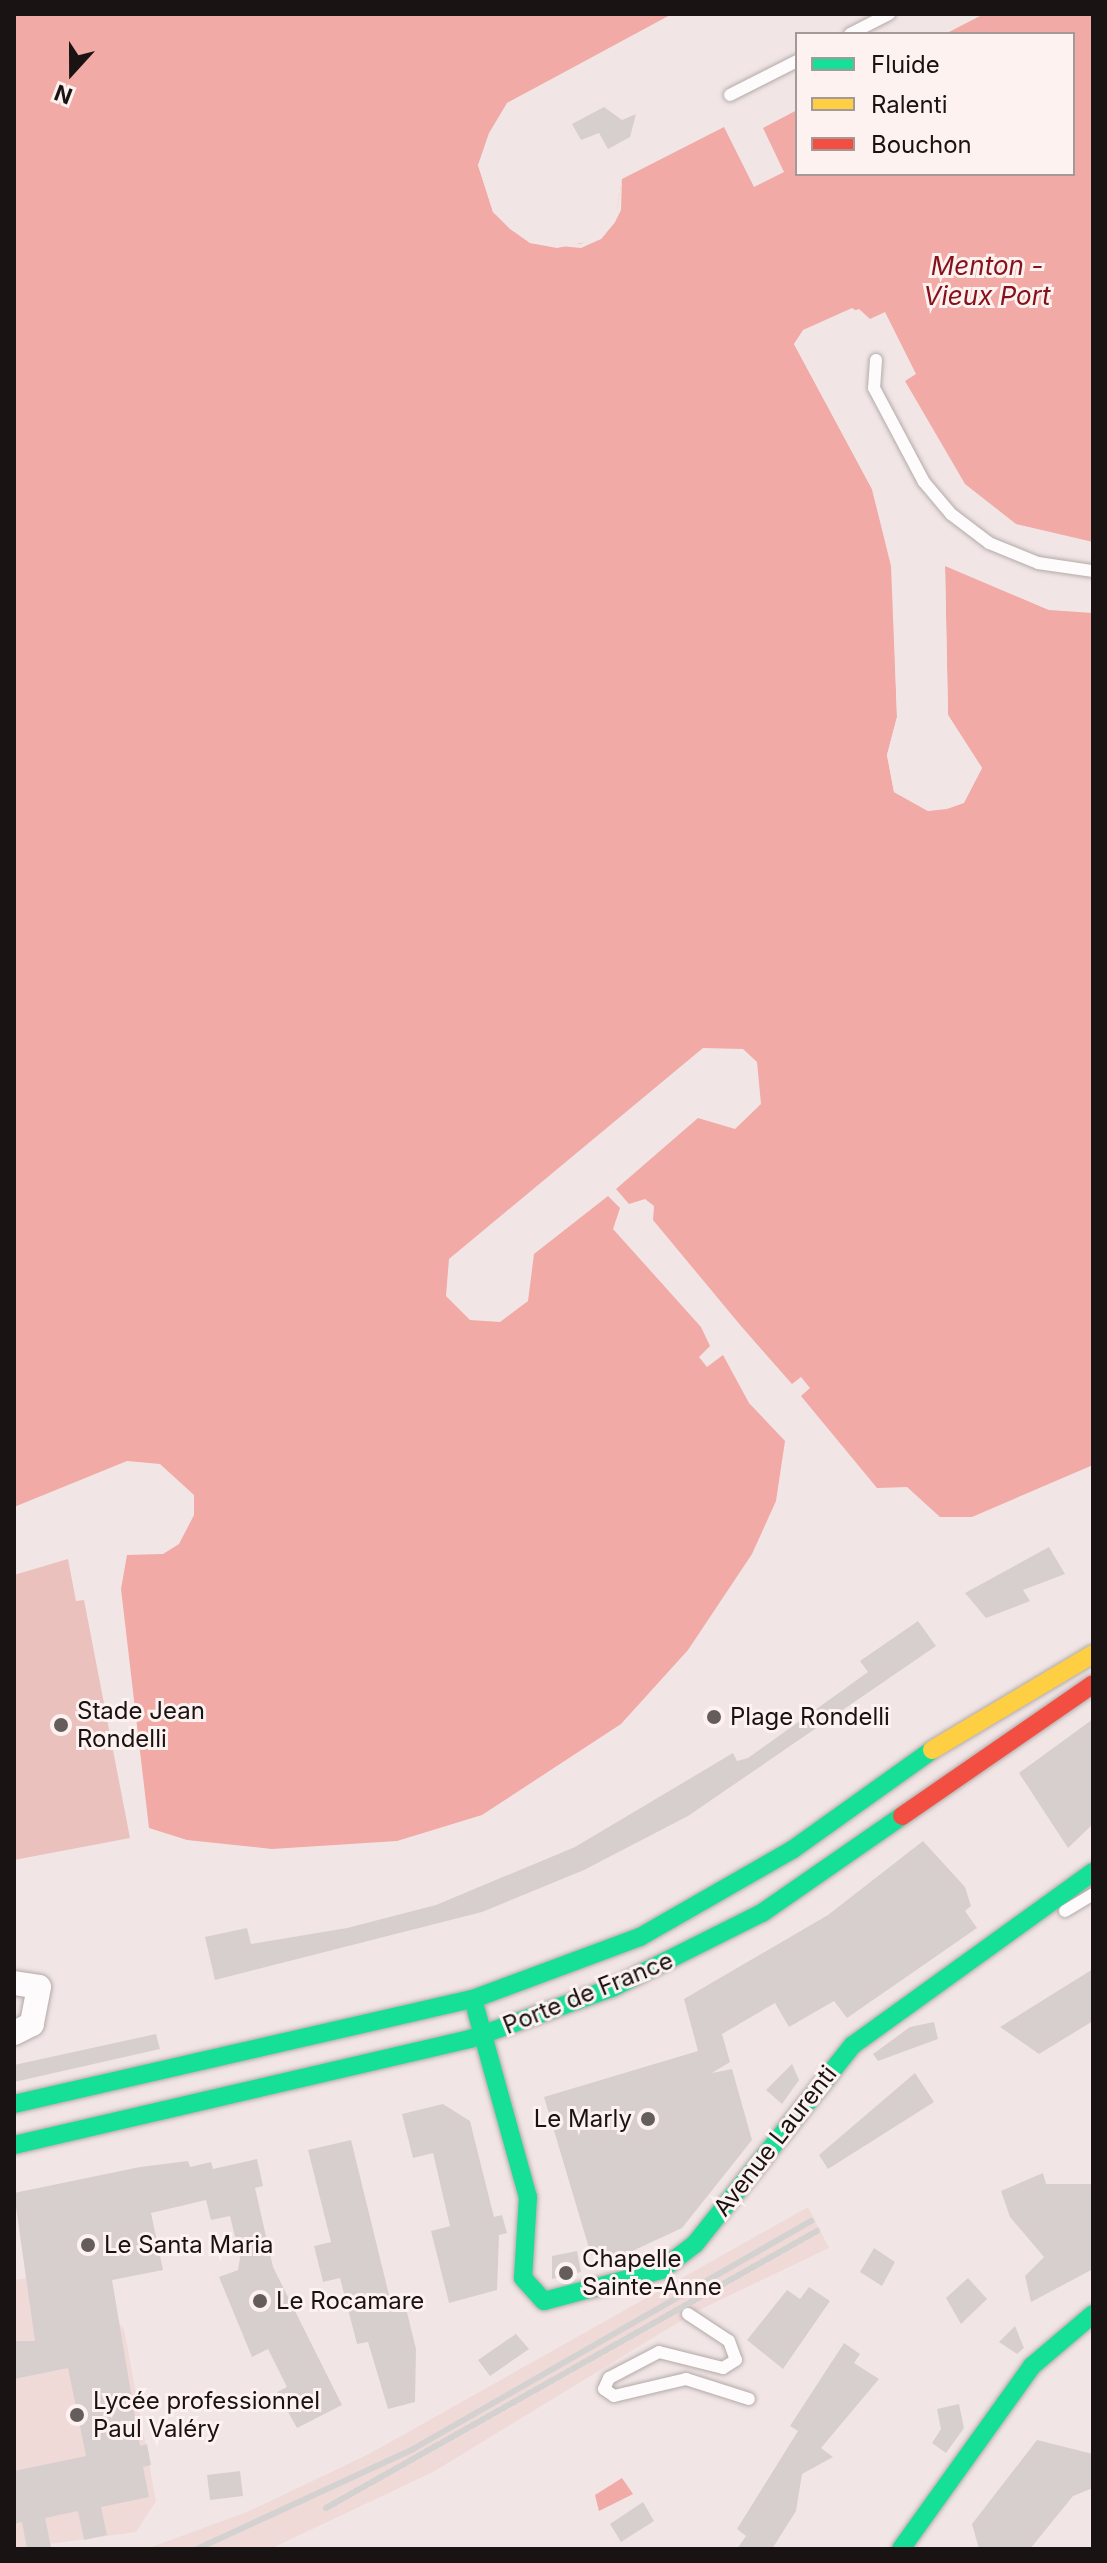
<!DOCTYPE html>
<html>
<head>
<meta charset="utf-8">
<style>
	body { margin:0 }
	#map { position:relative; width:1107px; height:2563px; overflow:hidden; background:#f1e6e5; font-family:Inter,sans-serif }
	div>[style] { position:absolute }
	.built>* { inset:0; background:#efdad8 }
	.green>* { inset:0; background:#eac1bd }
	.water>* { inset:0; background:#f1aaa5 }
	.pier>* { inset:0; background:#f1e6e5 }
	.building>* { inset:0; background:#d7cfce }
	.roads { filter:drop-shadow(0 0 2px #b3aaa9) drop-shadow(0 0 2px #b3aaa9) }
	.lane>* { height:12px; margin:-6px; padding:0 6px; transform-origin:6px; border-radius:6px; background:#fdfbfb }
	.street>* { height:24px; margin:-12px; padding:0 12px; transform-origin:12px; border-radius:12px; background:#fdfbfb }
	.fast>* { height:18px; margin:-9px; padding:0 9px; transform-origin:9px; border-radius:9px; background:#16e098 }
	.slow>* { height:18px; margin:-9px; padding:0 9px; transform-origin:9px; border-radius:9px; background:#ffcf43 }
	.jam>* { height:18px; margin:-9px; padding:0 9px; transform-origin:9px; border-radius:9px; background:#f24e42 }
	.rail>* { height:6px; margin:-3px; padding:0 3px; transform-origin:3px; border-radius:3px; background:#d4d1d1 }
	.dots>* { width:22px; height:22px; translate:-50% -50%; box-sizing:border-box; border:4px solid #fef2f0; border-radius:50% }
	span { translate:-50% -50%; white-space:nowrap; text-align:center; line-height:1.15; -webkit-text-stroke:6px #fef2f0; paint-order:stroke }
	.poi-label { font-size:24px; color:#1a1313 }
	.left { translate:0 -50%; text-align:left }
	.right { translate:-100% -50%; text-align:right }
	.street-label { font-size:24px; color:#1a1313 }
	.water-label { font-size:26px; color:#85121a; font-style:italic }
	.frame { position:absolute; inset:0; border:16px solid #1a1313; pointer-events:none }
	.legend { position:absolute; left:795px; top:32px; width:280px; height:144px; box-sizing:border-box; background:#fef2f0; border:2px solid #a39998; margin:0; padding:10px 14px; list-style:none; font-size:24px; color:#1a1313 }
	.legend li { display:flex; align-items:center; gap:16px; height:40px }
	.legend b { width:40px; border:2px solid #a39998 }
	.north { position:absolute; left:32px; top:32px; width:80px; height:80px; -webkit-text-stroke:6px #fef2f0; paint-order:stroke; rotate:201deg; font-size:22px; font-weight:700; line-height:32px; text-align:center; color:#1a1313 }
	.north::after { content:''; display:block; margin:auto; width:28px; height:36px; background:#1a1313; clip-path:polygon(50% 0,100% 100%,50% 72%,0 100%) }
</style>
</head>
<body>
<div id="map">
	<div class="built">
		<i style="clip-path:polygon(808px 2207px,829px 2248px,697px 2311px,433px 2472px,270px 2549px,146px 2549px,247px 2512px,369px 2454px)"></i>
		<i style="clip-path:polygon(72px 2271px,124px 2329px,156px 2501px,136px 2532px,14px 2549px,14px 2280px)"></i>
	</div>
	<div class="green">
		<i style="clip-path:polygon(68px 1559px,76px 1601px,84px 1600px,130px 1838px,14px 1860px,14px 1575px)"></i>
	</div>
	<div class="water">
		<i style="clip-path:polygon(14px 14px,672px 14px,507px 103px,489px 133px,478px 165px,493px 212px,530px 243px,557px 248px,601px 239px,615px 222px,622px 179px,724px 127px,754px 187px,784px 172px,763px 128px,797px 110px,797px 174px,1073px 174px,1073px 34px,945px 34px,984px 14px,1093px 14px,1093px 542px,1016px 524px,965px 484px,905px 381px,916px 374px,885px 312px,870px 319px,859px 309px,804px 330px,794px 344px,872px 489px,892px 566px,897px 717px,887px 755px,894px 792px,928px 811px,964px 802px,982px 768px,948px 715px,945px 565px,1049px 610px,1093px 613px,1093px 1465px,972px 1517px,940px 1517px,907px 1487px,877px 1488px,801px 1396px,810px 1388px,801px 1377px,792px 1384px,741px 1326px,653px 1220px,654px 1206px,645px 1199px,629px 1204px,616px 1189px,698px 1118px,735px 1129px,761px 1104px,757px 1062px,743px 1049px,703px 1048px,449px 1259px,446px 1296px,470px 1320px,500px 1322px,528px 1301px,534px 1254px,608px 1196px,620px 1208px,613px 1229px,701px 1327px,710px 1346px,699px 1357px,707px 1367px,723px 1355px,749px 1403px,785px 1441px,776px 1501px,752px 1554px,688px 1650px,621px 1724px,482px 1815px,397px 1841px,272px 1849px,187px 1840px,149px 1828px,121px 1589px,127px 1555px,163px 1554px,179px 1544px,194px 1515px,194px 1495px,160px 1464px,127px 1461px,14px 1507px)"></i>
		<i style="clip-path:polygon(622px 2478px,633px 2494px,599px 2511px,595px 2495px)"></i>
	</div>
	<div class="pier">
		<i style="clip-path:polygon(676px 14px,510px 106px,483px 165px,497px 210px,532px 240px,580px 244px,598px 236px,617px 209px,622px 179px,621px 210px,615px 222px,601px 239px,581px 248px,530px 243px,510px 229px,493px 212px,478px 165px,507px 103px)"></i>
		<i style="clip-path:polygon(852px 308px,870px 319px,852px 312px,806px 333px,799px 344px,876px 488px,895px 566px,901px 717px,892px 755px,897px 790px,929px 807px,946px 805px,962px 799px,978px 768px,944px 716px,942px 562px,1050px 606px,1093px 609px,1049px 610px,945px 566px,948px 715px,982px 768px,964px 803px,947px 809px,928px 811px,894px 792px,887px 755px,897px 717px,891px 566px,872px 489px,794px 344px,803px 330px)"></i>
	</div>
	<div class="building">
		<i style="clip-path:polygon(604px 107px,622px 120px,636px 114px,630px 137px,608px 149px,599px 133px,581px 140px,572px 124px)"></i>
		<i style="clip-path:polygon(1049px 1547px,1065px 1574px,1023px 1590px,1030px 1601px,986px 1618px,965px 1593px)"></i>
		<i style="clip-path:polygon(918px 1621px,936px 1646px,688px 1816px,584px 1870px,482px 1912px,215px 1980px,205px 1937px,247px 1928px,251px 1944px,347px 1928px,436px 1905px,575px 1847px,733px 1753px,737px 1761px,748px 1758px,868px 1672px,860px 1661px)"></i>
		<i style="clip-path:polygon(1093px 1719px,1093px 1824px,1068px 1848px,1019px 1773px)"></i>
		<i style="clip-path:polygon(923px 1841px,965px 1887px,971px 1906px,965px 1911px,977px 1928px,847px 2018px,834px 2001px,789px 2027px,775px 2003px,722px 2034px,730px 2062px,712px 2073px,732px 2069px,752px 2140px,682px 2228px,628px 2253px,591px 2255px,544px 2097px,698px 2051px,684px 1999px,828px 1915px)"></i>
		<i style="clip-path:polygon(1093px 1969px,1093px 2021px,1039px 2054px,1000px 2027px)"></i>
		<i style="clip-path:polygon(934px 2022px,938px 2039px,878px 2061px,873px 2054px,910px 2027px)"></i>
		<i style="clip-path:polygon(156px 2034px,160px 2049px,14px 2082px,14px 2065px)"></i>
		<i style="clip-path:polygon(792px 2064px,799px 2080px,782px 2104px,766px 2090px)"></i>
		<i style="clip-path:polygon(915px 2073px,934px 2102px,828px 2169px,819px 2155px)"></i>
		<i style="clip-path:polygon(443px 2104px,470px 2121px,494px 2217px,502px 2215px,507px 2233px,499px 2235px,497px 2290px,449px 2303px,431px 2231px,450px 2226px,433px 2153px,413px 2158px,402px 2114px)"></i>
		<i style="clip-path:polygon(351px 2140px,390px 2299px,403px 2296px,416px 2349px,415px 2402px,388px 2409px,368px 2342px,357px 2344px,340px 2278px,323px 2282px,314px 2246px,331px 2242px,308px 2150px)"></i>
		<i style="clip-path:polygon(257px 2159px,263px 2186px,255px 2188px,273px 2267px,342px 2405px,297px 2428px,277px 2392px,287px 2387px,268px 2349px,252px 2357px,219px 2277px,238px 2270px,240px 2258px,230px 2216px,211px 2220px,206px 2200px,151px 2213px,163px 2270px,112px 2280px,140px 2446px,147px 2444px,151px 2465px,143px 2467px,149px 2497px,101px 2507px,107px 2535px,84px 2540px,78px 2511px,45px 2518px,51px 2547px,27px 2549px,22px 2522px,14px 2524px,14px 2471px,86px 2456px,68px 2368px,14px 2379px,14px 2341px,35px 2341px,14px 2193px,140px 2167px,188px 2161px,190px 2167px,211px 2162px,213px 2169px)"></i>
		<i style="clip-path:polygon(1043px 2173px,1046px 2184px,1093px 2184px,1093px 2269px,1031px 2302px,1025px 2276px,1044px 2257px,1010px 2217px,1001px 2191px)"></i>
		<i style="clip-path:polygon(874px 2248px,895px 2262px,882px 2286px,860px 2272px)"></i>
		<i style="clip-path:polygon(577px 2251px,581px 2272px,552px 2279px,552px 2256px)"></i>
		<i style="clip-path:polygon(968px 2278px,987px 2299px,961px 2324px,946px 2298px)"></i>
		<i style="clip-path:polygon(809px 2287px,830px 2301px,783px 2369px,747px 2340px,787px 2290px,800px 2299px)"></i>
		<i style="clip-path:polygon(1015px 2326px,1024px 2348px,1017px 2354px,999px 2342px)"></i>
		<i style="clip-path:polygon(516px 2334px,529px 2349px,490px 2376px,478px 2360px)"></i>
		<i style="clip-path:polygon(844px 2343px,860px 2354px,854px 2363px,879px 2379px,821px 2448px,833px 2457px,802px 2474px,796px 2511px,772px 2549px,737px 2549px,746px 2536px,737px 2529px,798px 2431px,790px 2426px)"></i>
		<i style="clip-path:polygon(959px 2404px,964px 2428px,946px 2453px,932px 2443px,941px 2429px,937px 2409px)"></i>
		<i style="clip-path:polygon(1037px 2440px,1093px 2454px,1093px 2488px,1073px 2496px,1030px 2549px,979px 2549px,972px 2524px)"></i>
		<i style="clip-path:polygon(240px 2471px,243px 2496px,210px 2500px,207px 2475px)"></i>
		<i style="clip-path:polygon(643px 2502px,654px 2521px,621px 2542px,610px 2524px)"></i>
	</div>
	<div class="roads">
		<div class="lane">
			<i style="left:850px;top:34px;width:44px;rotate:-27.1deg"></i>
			<i style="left:730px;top:95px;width:75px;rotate:-26.9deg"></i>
			<i style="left:876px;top:360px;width:28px;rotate:94deg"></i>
			<i style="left:874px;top:388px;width:106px;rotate:62deg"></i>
			<i style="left:924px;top:482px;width:42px;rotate:49.8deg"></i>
			<i style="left:951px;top:514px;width:48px;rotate:37.3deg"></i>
			<i style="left:989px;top:543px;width:53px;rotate:22.2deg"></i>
			<i style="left:1038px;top:563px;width:56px;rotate:8.3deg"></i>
			<i style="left:1065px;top:1911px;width:33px;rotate:-31deg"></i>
			<i style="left:688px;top:2314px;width:49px;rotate:33.4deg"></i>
			<i style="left:729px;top:2341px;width:20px;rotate:70deg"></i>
			<i style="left:736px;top:2360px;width:15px;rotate:148deg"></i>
			<i style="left:723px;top:2368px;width:66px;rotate:-166deg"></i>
			<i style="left:659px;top:2352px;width:56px;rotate:152.5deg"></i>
			<i style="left:609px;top:2378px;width:12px;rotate:114deg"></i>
			<i style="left:604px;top:2389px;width:12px;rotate:35deg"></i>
			<i style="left:614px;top:2396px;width:74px;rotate:-13.3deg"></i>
			<i style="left:686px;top:2379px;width:66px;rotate:17.6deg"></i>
		</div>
		<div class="street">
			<i style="left:14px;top:1983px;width:25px;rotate:9deg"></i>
			<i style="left:39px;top:1987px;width:38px;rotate:101deg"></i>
			<i style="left:32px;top:2024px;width:20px;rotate:153deg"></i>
		</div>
		<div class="fast">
			<i style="left:476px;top:2010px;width:194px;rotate:74.5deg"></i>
			<i style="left:528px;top:2197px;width:81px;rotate:93.5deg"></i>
			<i style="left:523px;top:2278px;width:31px;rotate:48deg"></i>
			<i style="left:544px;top:2301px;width:121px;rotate:-14.8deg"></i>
			<i style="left:661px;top:2270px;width:43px;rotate:-37.4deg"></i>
			<i style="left:695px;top:2244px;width:254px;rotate:-51.6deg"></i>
			<i style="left:853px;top:2045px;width:296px;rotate:-35.8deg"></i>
			<i style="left:14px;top:2104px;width:471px;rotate:-12.9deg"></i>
			<i style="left:473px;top:1999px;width:178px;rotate:-20.4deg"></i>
			<i style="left:640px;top:1937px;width:175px;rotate:-29.8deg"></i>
			<i style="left:792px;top:1850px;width:172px;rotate:-35.5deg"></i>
			<i style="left:14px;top:2145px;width:468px;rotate:-13.1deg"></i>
			<i style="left:470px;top:2039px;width:151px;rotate:-19.8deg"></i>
			<i style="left:612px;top:1988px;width:168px;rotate:-26.6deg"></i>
			<i style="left:762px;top:1913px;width:170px;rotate:-34.7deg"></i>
			<i style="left:901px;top:2549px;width:225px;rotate:-54.4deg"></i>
			<i style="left:1032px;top:2366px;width:80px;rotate:-40.4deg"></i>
		</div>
		<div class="slow">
			<i style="left:932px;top:1750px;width:187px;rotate:-30.8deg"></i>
		</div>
		<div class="jam">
			<i style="left:902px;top:1816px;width:232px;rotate:-34.6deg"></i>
		</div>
	</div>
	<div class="rail">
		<i style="left:326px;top:2508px;width:564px;rotate:-29.43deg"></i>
		<i style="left:197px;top:2549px;width:238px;rotate:-24.8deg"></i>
		<i style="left:413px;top:2449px;width:459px;rotate:-29.8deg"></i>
	</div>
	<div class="dots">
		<i style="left:714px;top:1717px;background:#655d5c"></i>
		<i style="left:61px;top:1725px;background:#655d5c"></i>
		<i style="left:648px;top:2119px;background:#655d5c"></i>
		<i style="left:88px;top:2245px;background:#655d5c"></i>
		<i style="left:566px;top:2273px;background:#655d5c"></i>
		<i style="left:260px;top:2301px;background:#655d5c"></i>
		<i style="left:77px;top:2415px;background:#655d5c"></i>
	</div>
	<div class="poi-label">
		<span class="left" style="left:77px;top:1725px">Stade Jean<br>Rondelli</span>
		<span class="left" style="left:730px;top:1717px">Plage Rondelli</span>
		<span class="right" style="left:632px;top:2119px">Le Marly</span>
		<span class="left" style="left:104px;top:2245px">Le Santa Maria</span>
		<span class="left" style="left:582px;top:2273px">Chapelle<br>Sainte-Anne</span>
		<span class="left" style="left:276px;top:2301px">Le Rocamare</span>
		<span class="left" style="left:93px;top:2415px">Lycée professionnel<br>Paul Valéry</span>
	</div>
	<div class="street-label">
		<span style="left:588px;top:1993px;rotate:-22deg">Porte de France</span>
		<span style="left:775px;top:2141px;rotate:-52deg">Avenue Laurenti</span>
	</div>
	<div class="water-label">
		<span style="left:987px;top:281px">Menton -<br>Vieux Port</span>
	</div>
	<div class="frame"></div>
	<ul class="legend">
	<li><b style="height:10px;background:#16e098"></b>Fluide</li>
	<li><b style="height:10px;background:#ffcf43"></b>Ralenti</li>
	<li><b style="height:10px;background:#f24e42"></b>Bouchon</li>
	</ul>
	<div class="north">N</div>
</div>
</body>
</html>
